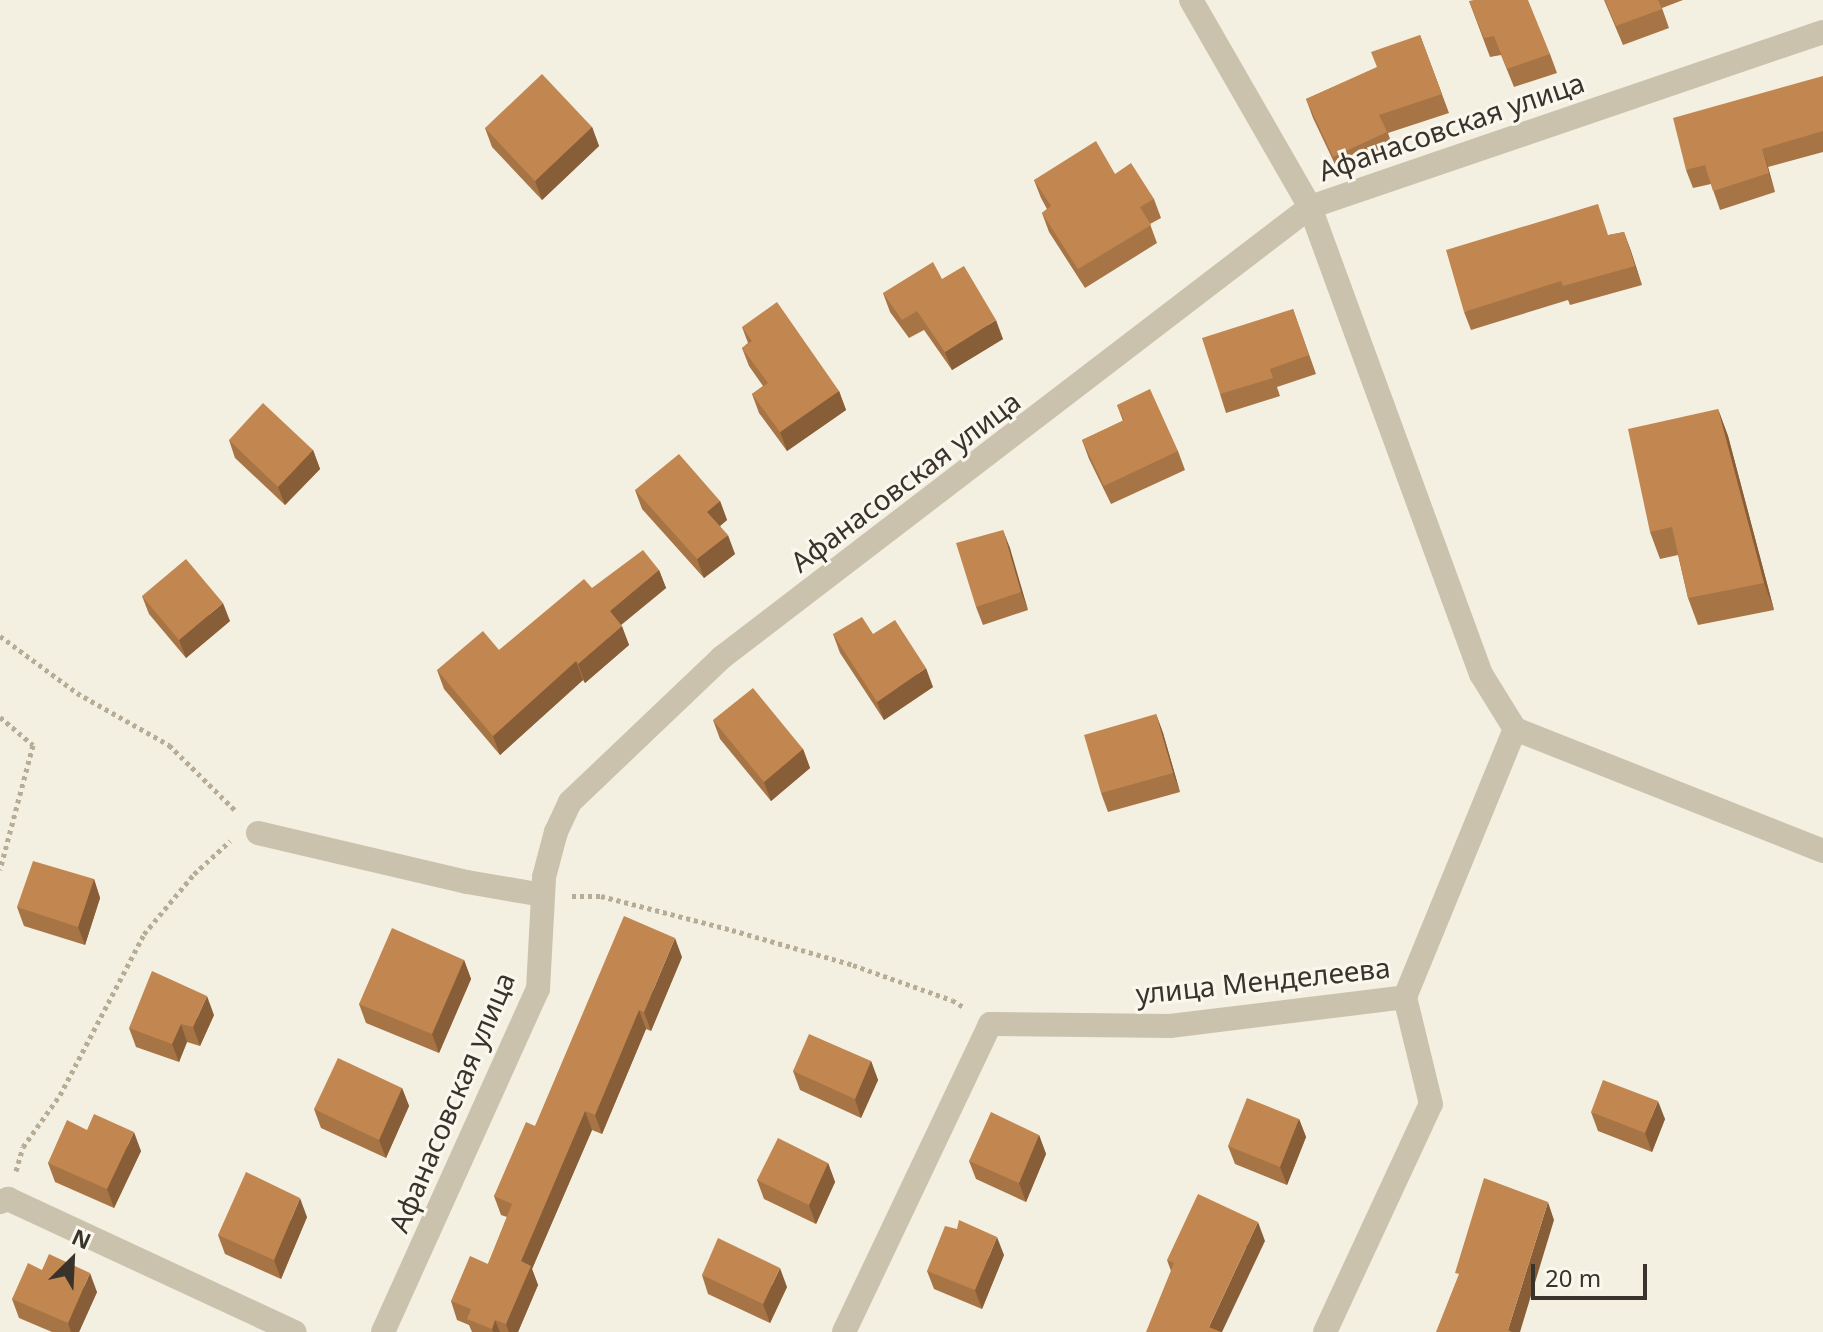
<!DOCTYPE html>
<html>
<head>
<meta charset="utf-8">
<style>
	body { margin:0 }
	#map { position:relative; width:1823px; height:1332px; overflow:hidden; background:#f3efe1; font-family:"Noto Sans",sans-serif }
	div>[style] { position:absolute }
	.path>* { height:5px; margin-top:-2.5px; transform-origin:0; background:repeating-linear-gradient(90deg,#b7ad97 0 4px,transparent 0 8px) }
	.minor>* { height:24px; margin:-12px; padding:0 12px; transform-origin:12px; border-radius:12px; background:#cbc2ad }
	.wall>* { inset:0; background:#a77445 }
	.shaded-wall>* { inset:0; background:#885e38 }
	.building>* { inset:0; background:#c28750 }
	span { translate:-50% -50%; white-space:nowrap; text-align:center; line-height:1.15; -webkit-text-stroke:6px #faf8ee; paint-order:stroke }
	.street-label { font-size:28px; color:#3a332b }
	.north { position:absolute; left:32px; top:1220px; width:80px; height:80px; -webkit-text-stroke:6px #faf8ee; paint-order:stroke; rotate:24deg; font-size:22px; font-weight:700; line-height:32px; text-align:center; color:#3a332b }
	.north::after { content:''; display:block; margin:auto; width:28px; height:36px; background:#3a332b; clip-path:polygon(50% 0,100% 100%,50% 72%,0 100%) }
	.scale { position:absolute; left:1531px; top:1264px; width:116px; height:36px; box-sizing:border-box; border:4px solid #3a332b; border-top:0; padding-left:10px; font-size:24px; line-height:28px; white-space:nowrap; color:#3a332b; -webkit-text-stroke:6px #faf8ee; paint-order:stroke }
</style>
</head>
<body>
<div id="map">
	<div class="path">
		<i style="left:0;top:636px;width:96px;rotate:36.5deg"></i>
		<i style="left:77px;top:693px;width:106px;rotate:29.5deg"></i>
		<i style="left:169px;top:745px;width:95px;rotate:44.6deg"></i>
		<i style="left:0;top:717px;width:43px;rotate:40.3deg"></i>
		<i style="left:33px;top:745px;width:129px;rotate:104.8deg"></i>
		<i style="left:572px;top:896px;width:29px"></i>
		<i style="left:601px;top:896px;width:135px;rotate:14.5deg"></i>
		<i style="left:732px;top:930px;width:126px;rotate:16.1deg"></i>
		<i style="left:853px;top:965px;width:105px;rotate:19.5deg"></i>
		<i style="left:952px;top:1000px;width:15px;rotate:32deg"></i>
		<i style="left:16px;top:1171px;width:25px;rotate:-74deg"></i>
		<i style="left:23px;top:1147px;width:64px;rotate:-54.6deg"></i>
		<i style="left:60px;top:1095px;width:182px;rotate:-62.4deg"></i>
		<i style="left:144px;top:934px;width:78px;rotate:-50.2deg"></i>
		<i style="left:194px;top:874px;width:49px;rotate:-42.5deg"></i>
	</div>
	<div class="minor">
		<i style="left:1191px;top:0;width:239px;rotate:60.1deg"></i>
		<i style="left:1310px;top:207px;width:497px;rotate:69.9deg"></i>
		<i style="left:1481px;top:674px;width:65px;rotate:58.3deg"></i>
		<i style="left:1515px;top:729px;width:331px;rotate:21.6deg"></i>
		<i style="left:258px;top:833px;width:215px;rotate:13.2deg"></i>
		<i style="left:467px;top:882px;width:77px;rotate:9.7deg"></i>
		<i style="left:0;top:1202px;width:9px;rotate:-21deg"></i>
		<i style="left:8px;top:1199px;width:316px;rotate:24.9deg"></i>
		<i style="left:383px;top:1332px;width:376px;rotate:-65.7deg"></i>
		<i style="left:538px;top:989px;width:112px;rotate:-86.9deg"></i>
		<i style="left:544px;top:877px;width:47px;rotate:-75.1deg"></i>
		<i style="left:556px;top:832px;width:33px;rotate:-65deg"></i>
		<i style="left:570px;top:802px;width:209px;rotate:-43.6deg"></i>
		<i style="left:721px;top:658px;width:742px;rotate:-37.44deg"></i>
		<i style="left:1310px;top:207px;width:542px;rotate:-18.84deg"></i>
		<i style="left:844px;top:1332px;width:341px;rotate:-64.6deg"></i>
		<i style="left:990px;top:1024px;width:180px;rotate:0.6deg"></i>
		<i style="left:1170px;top:1026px;width:237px;rotate:-7deg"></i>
		<i style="left:1405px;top:997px;width:290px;rotate:-67.7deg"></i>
		<i style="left:1325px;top:1332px;width:251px;rotate:-65.1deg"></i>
		<i style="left:1431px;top:1104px;width:110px;rotate:-103.7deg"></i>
	</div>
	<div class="wall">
		<i style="clip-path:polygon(1604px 0,1683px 0,1662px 8px,1669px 28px,1623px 45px)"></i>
		<i style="clip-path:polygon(1469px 1px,1550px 54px,1557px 73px,1514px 87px,1501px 55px,1490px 57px)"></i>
		<i style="clip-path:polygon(1420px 35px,1449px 113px,1388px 133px,1394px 151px,1340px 175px,1313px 118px,1306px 99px,1376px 68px)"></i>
		<i style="clip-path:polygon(1823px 76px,1823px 152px,1768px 167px,1775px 192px,1720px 210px,1711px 184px,1693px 188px,1686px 170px)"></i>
		<i style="clip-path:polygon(592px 127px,599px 146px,542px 200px,492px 147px,485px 128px)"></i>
		<i style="clip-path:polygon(1115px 174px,1154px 199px,1161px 218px,1150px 224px,1157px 243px,1085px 288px,1049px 232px,1042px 213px,1047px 209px,1041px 198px,1034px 180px)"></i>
		<i style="clip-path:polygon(1624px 232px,1642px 285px,1570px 305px,1568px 300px,1471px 330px,1464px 312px,1609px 235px)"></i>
		<i style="clip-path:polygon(942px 279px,1003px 339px,952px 370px,924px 330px,909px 338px,890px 312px,883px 293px)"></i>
		<i style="clip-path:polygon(1293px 309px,1316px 374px,1277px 387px,1280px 396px,1226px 413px,1220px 394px)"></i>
		<i style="clip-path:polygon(742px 327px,839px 391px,846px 410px,787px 451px,759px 413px,752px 394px,763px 386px,749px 366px,742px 348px,748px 343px)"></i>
		<i style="clip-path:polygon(1117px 405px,1178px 451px,1185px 470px,1111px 504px,1089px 459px,1082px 440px,1123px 421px)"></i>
		<i style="clip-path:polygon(1718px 409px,1728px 436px,1774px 610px,1698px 625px,1688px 598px,1678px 555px,1660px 559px,1650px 532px)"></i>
		<i style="clip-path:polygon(229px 440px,313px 450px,320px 469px,285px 505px,235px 458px)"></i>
		<i style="clip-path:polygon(635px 490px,720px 501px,727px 520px,720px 526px,735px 554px,704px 578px,642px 509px)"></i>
		<i style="clip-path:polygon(1003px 530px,1028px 610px,983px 625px,976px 607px)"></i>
		<i style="clip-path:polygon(659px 570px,666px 588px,621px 625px,629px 645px,585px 683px,583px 680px,500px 755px,444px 689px,437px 670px,499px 650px,592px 588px)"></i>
		<i style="clip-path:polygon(142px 596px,230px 621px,186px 658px,149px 614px)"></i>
		<i style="clip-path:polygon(833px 634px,873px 634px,933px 687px,884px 720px,840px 653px)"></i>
		<i style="clip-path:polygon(1156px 714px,1163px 733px,1180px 792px,1108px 812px,1101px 793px)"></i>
		<i style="clip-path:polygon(713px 720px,803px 749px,810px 768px,771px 801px,720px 739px)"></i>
		<i style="clip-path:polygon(94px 879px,100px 898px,85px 945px,24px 926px,17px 907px)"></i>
		<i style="clip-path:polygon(682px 957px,651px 1031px,646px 1029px,602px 1134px,592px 1130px,532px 1269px,538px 1285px,518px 1332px,472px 1332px,469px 1325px,457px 1320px,451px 1301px,488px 1264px,507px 1217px,501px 1215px,494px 1196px,535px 1126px)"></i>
		<i style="clip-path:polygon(464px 960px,471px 979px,439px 1053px,366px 1023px,359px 1004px)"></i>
		<i style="clip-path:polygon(214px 1015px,200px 1046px,187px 1042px,179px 1062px,136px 1047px,129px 1028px)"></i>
		<i style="clip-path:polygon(871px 1061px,878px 1080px,861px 1118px,800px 1090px,793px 1071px)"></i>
		<i style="clip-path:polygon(402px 1088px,409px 1106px,386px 1158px,321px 1128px,314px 1109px)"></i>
		<i style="clip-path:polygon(1591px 1112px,1665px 1119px,1652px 1152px,1598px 1131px)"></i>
		<i style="clip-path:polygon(1299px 1119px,1306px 1137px,1287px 1185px,1235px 1164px,1228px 1146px)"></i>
		<i style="clip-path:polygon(87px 1130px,141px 1151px,114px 1208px,55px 1182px,48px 1163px)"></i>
		<i style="clip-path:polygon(1039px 1135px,1046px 1154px,1026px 1202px,976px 1179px,969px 1161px)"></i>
		<i style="clip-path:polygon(828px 1163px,835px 1182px,816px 1224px,764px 1199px,757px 1180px)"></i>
		<i style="clip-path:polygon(307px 1217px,281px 1279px,225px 1254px,218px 1235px)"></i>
		<i style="clip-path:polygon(1265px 1241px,1171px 1271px,1167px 1260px)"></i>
		<i style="clip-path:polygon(1004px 1255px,982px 1309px,934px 1289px,927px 1271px)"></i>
		<i style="clip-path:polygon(42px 1270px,97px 1292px,79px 1332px,52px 1332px,19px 1318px,12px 1299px)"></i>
		<i style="clip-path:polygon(702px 1275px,787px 1287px,770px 1323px,708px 1294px)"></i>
	</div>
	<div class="shaded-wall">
		<i style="clip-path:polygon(592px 127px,599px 146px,542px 200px,535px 181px)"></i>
		<i style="clip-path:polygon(1762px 149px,1768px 167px,1775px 192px,1769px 173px)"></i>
		<i style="clip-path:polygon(1624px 232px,1631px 251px,1642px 285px,1635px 266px)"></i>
		<i style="clip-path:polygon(996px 320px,1003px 339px,952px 370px,945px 352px)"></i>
		<i style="clip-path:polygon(839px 391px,846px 410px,787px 451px,780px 432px)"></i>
		<i style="clip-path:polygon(1718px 409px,1728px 436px,1774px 610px,1764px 583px)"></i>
		<i style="clip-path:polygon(313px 450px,320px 469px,285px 505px,278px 487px)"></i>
		<i style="clip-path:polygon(720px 501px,727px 520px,714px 531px,707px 512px)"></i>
		<i style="clip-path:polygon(1003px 530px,1010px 548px,1028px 610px,1021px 592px)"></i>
		<i style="clip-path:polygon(728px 535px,735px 554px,704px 578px,697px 559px)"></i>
		<i style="clip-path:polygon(659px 570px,666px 588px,616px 629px,610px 611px)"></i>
		<i style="clip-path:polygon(223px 603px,230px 621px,186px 658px,179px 640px)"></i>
		<i style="clip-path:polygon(622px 626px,629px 645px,585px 683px,578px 664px)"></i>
		<i style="clip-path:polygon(576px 661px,583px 680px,500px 755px,493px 736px)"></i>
		<i style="clip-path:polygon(926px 668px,933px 687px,884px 720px,877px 702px)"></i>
		<i style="clip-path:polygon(1156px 714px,1163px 733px,1180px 792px,1173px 773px)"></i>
		<i style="clip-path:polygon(803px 749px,810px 768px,771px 801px,764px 782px)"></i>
		<i style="clip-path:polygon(94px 879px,100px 898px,85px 945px,78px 927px)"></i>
		<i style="clip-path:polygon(675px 938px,682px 957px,651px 1031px,644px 1012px)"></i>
		<i style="clip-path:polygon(464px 960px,471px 979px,439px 1053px,432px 1034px)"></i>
		<i style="clip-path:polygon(207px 996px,214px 1015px,200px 1046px,193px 1027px)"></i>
		<i style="clip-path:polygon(639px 1010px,646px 1029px,602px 1134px,595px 1115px)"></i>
		<i style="clip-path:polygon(181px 1024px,187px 1042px,179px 1062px,172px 1044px)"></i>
		<i style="clip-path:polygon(871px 1061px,878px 1080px,861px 1118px,855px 1099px)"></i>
		<i style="clip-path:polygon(402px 1088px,409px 1106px,386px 1158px,379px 1140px)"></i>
		<i style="clip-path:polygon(1658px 1101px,1665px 1119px,1652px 1152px,1645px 1133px)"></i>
		<i style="clip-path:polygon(585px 1111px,592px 1130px,532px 1269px,538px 1285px,518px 1332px,509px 1332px,506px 1324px,521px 1261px)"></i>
		<i style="clip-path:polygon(1299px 1119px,1306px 1137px,1287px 1185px,1280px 1167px)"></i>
		<i style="clip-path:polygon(134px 1132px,141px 1151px,114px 1208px,107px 1189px)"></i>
		<i style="clip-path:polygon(1039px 1135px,1046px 1154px,1026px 1202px,1019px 1183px)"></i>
		<i style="clip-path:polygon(828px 1163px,835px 1182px,816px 1224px,809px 1205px)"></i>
		<i style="clip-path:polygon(300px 1198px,307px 1217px,281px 1279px,274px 1260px)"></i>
		<i style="clip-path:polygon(1548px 1202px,1554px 1220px,1520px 1332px,1508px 1332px,1508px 1330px)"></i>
		<i style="clip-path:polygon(1258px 1222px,1265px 1241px,1222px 1332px,1210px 1332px,1209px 1327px)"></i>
		<i style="clip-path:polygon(997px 1237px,1004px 1255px,982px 1309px,975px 1290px)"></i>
		<i style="clip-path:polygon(780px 1268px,787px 1287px,770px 1323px,763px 1304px)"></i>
		<i style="clip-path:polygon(90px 1273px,97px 1292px,79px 1332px,71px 1332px,68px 1323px)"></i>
		<i style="clip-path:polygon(495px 1320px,500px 1332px,493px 1332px,492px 1329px)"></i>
	</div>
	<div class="building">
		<i style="clip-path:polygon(1474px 0,1528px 0,1550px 54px,1507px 69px,1494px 36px,1484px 38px,1469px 1px)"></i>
		<i style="clip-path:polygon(1605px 0,1658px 0,1662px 9px,1616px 26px)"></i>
		<i style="clip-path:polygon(1420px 35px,1442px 94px,1379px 115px,1387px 132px,1333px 157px,1306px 99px,1377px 67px,1371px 52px)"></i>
		<i style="clip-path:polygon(542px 74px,592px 127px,535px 181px,485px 128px)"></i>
		<i style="clip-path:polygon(1823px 76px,1823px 131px,1762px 149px,1769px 173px,1713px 191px,1705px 165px,1686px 170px,1673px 118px)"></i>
		<i style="clip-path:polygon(1096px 141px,1115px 174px,1131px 163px,1154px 199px,1140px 207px,1151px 225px,1078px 269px,1042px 213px,1051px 206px,1034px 180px)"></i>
		<i style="clip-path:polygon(1598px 204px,1608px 235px,1624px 232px,1635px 266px,1563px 286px,1561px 281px,1464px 312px,1446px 250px)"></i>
		<i style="clip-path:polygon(933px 262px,942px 279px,964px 266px,996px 320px,945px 352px,917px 311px,902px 320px,883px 293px)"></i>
		<i style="clip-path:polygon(777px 302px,839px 391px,780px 432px,752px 394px,768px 383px,742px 348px,752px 341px,742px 327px)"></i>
		<i style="clip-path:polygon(1293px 309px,1309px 355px,1270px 369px,1273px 378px,1220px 394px,1202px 338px)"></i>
		<i style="clip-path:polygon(1150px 389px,1178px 451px,1104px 486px,1082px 440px,1124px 420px,1117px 405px)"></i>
		<i style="clip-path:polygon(263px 403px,313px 450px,278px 487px,229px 440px)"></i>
		<i style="clip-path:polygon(1718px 409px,1764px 583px,1688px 598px,1672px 527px,1650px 532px,1628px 429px)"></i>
		<i style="clip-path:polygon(679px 454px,720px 501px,707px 512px,728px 535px,697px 559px,635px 490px)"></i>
		<i style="clip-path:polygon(1003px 530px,1021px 592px,976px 607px,956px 543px)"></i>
		<i style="clip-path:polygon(643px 550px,659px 570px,610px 611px,622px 626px,578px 664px,576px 661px,493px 736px,437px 670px,483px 631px,499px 650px,584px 579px,592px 588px)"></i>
		<i style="clip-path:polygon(186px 559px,223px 603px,179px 640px,142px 596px)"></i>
		<i style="clip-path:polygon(862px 617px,873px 634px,895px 620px,926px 668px,877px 702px,833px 634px)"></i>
		<i style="clip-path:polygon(753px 688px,803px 749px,764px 782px,713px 720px)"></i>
		<i style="clip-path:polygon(1156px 714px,1173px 773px,1101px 793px,1084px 735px)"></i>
		<i style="clip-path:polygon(33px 861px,94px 879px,78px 927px,17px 907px)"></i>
		<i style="clip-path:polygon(624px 916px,675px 938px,644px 1012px,639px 1010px,595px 1115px,585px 1111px,521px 1261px,531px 1266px,506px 1324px,495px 1320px,492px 1329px,467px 1319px,471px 1309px,451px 1301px,470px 1256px,488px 1264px,512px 1204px,494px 1196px,526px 1122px,535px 1126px)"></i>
		<i style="clip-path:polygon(392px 928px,464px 960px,432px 1034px,359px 1004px)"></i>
		<i style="clip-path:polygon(152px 971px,207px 996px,193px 1027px,181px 1024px,172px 1044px,129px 1028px)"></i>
		<i style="clip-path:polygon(809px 1034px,871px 1061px,855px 1099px,793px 1071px)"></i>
		<i style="clip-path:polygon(338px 1058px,402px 1088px,379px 1140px,314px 1109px)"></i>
		<i style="clip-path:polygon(1603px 1080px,1658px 1101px,1645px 1133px,1591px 1112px)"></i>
		<i style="clip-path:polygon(1247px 1098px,1299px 1119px,1280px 1167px,1228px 1146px)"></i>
		<i style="clip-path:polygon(991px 1112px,1039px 1135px,1019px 1183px,969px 1161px)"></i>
		<i style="clip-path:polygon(94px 1114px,134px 1132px,107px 1189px,48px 1163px,67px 1120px,87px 1130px)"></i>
		<i style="clip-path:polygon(778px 1138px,828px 1163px,809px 1205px,757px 1180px)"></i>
		<i style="clip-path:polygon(246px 1172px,300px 1198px,274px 1260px,218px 1235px)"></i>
		<i style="clip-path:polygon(1484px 1178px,1548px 1202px,1508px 1330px,1512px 1332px,1436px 1332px,1459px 1274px,1455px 1273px)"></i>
		<i style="clip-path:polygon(1198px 1194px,1258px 1222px,1209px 1327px,1221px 1332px,1146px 1332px,1174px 1263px,1167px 1260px)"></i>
		<i style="clip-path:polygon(959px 1220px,997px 1237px,975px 1290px,927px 1271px,945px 1226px,957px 1229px)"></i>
		<i style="clip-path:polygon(718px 1238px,780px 1268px,763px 1304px,702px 1275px)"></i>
		<i style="clip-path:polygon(49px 1254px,90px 1273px,68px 1323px,12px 1299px,28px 1263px,42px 1270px)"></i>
	</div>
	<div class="street-label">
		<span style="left:1451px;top:126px;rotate:-19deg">Афанасовская улица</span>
		<span style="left:905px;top:481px;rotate:-37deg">Афанасовская улица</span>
		<span style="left:1263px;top:980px;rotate:-6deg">улица Менделеева</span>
		<span style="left:451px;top:1102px;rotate:-67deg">Афанасовская улица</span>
	</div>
	<div class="north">N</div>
	<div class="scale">20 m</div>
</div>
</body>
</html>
